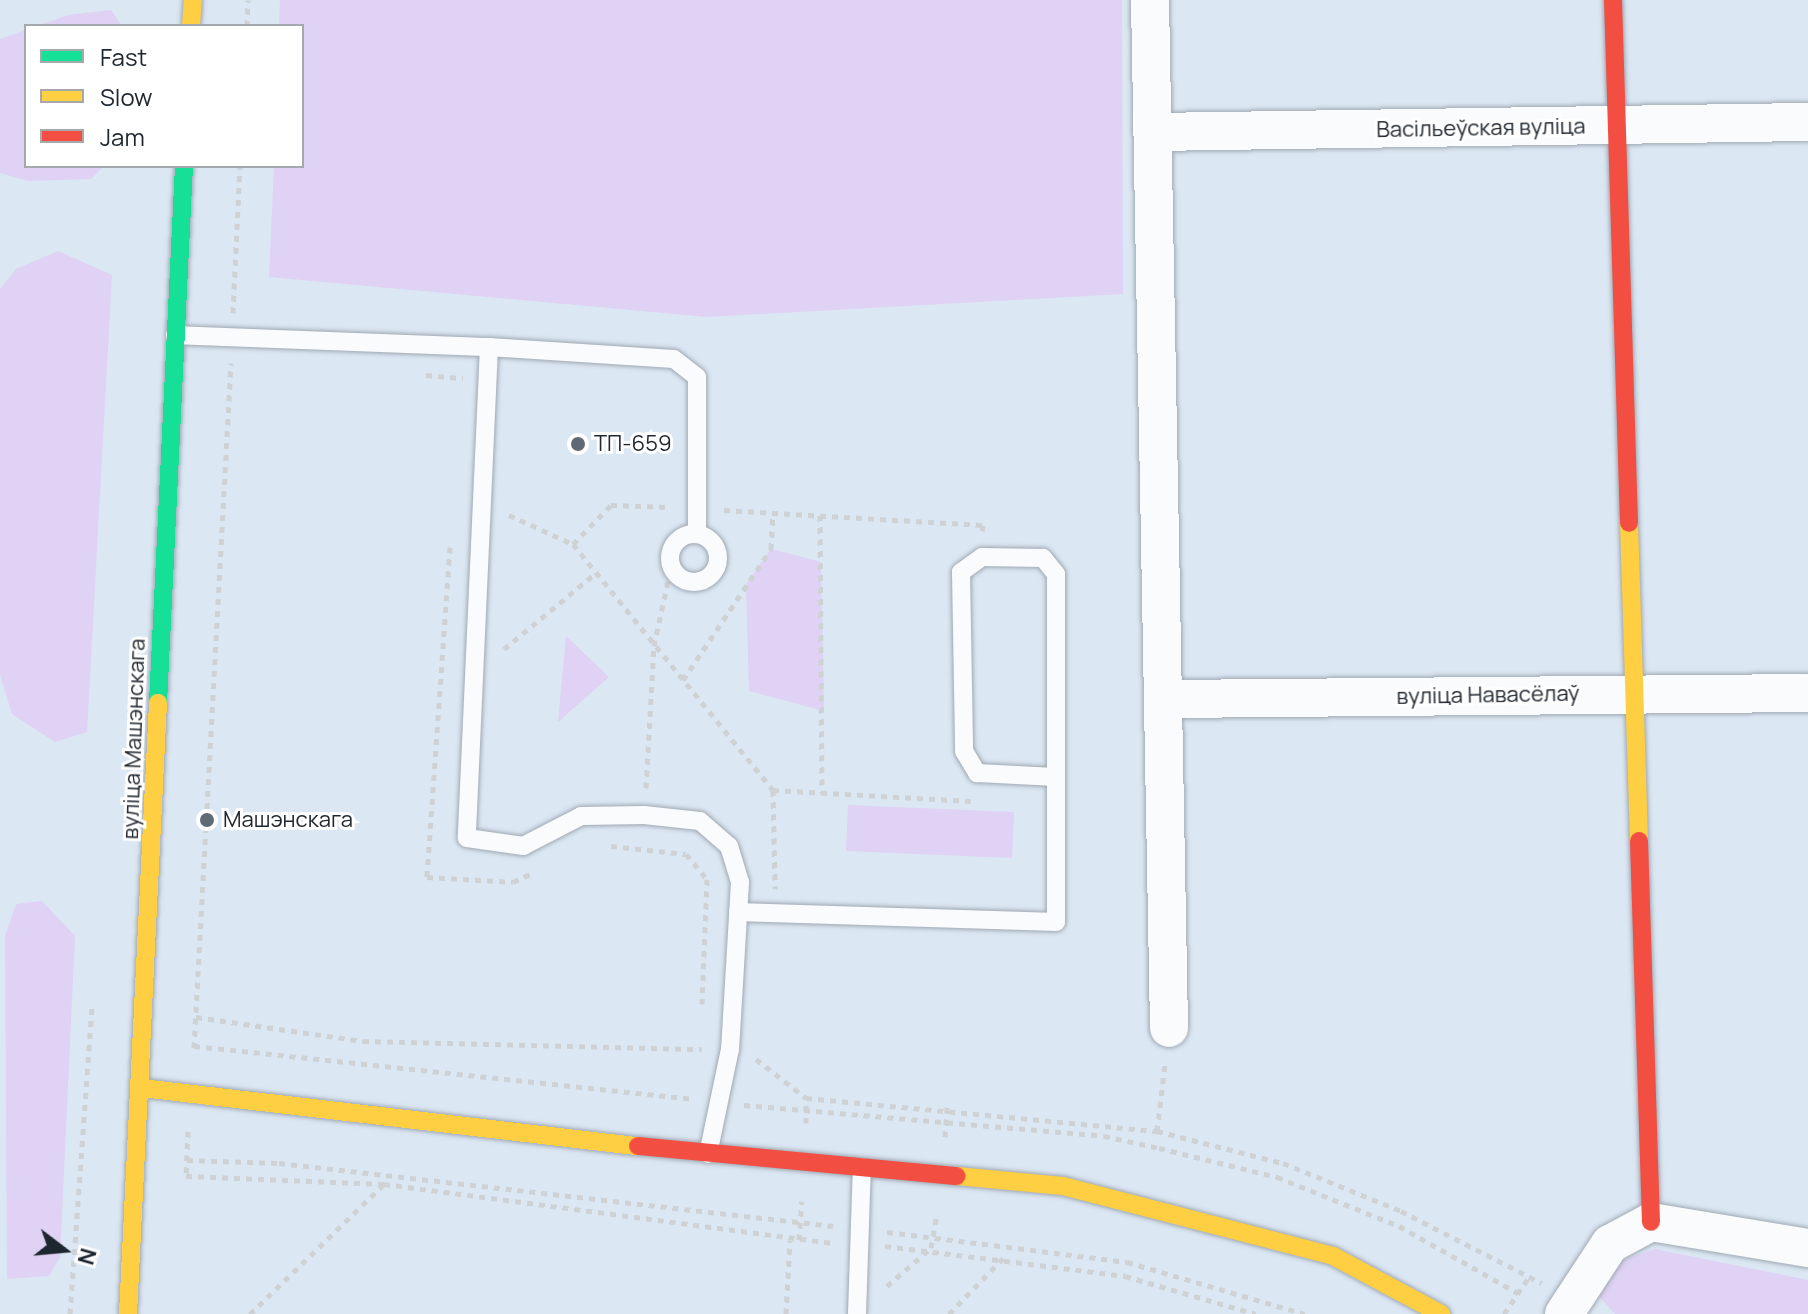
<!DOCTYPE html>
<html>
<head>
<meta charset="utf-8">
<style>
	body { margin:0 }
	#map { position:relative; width:1808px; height:1314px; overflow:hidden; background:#dbe7f3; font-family:Manrope,sans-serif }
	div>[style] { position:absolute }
	.green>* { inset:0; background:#dfd2f4 }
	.path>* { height:5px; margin-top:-2.5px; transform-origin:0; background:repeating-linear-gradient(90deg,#ced2d5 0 6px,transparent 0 12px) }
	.roads { filter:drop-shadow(0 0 2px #a0a9b3) drop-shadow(0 0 2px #a0a9b3) }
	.lane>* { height:18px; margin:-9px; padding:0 9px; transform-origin:9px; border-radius:9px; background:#fafbfd }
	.lane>.ring { margin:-9px; padding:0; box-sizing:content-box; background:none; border:18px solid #fafbfd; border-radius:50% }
	.street>* { height:38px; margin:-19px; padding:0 19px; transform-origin:19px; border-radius:19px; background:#fafbfd }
	.fast>* { height:18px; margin:-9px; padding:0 9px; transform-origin:9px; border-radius:9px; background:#16e098 }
	.slow>* { height:18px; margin:-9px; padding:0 9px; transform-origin:9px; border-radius:9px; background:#ffcf43 }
	.jam>* { height:18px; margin:-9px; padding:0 9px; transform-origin:9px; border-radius:9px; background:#f24e42 }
	.dots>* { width:22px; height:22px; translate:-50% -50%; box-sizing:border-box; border:4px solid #fff; border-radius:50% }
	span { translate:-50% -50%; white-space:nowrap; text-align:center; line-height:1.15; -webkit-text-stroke:6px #fff; paint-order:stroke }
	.street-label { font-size:22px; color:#1e262f }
	.poi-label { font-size:22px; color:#1e262f }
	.left { translate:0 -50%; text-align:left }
	.legend { position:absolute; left:24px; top:24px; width:280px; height:144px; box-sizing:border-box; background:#fff; border:2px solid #a5a8ac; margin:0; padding:10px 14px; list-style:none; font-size:24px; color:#1e262f }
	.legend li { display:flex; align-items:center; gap:16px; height:40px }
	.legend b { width:40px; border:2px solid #a5a8ac }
	.north { position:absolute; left:24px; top:1210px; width:80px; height:80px; -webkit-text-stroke:6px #fff; paint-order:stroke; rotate:106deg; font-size:22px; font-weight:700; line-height:32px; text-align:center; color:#1e262f }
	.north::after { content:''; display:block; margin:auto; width:28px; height:36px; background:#1e262f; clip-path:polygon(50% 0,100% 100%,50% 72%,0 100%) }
</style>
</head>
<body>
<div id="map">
	<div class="green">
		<i style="clip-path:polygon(280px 0,1122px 0,1123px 294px,707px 317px,269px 277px,274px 166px,302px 166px,302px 26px,279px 26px)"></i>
		<i style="clip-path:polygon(111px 10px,122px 26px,37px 26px,68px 15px)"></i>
		<i style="clip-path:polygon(26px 30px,26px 166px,104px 166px,91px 179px,28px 181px,0 173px,0 39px)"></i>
		<i style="clip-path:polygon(58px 251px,112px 275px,87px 732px,55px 742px,12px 714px,0 675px,0 289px,16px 269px)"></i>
		<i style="clip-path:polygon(771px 549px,821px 562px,824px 711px,749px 691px,746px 584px)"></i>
		<i style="clip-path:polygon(566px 636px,609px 677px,558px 722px)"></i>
		<i style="clip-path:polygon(848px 805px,1014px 812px,1012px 858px,846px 851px)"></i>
		<i style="clip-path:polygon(42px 901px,75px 936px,60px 1257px,49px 1276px,7px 1279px,5px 936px,16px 904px)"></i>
		<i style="clip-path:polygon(1655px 1249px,1808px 1280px,1808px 1314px,1615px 1314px,1598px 1295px,1617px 1262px)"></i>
	</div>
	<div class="path">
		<i style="left:247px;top:26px;width:26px;rotate:-88deg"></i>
		<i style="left:233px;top:313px;width:147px;rotate:-87.3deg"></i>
		<i style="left:426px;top:375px;width:37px;rotate:5deg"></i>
		<i style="left:724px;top:510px;width:259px;rotate:3.3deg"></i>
		<i style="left:983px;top:525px;width:7px;rotate:98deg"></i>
		<i style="left:509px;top:515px;width:70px;rotate:24.4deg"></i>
		<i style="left:573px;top:544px;width:317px;rotate:50.9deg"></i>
		<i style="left:773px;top:790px;width:198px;rotate:3.2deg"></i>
		<i style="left:820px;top:515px;width:278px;rotate:89.6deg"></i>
		<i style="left:573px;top:544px;width:54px;rotate:-45.7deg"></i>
		<i style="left:611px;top:505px;width:59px;rotate:1.9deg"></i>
		<i style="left:450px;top:547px;width:331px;rotate:94deg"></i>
		<i style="left:427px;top:877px;width:86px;rotate:3.3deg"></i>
		<i style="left:513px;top:882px;width:21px;rotate:-25deg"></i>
		<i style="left:504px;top:649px;width:119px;rotate:-39.6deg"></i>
		<i style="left:683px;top:680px;width:158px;rotate:-56.1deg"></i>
		<i style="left:771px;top:549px;width:35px;rotate:-87deg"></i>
		<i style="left:646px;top:788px;width:142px;rotate:-86.8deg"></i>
		<i style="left:654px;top:646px;width:81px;rotate:-77.9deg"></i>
		<i style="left:773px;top:790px;width:99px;rotate:88.8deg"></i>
		<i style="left:611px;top:846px;width:75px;rotate:6.1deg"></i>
		<i style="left:686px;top:854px;width:33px;rotate:50deg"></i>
		<i style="left:707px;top:879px;width:125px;rotate:92.3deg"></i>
		<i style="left:196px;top:1017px;width:169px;rotate:8.2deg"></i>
		<i style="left:363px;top:1041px;width:339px;rotate:1.4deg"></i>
		<i style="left:194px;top:1046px;width:503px;rotate:6.05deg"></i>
		<i style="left:194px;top:1048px;width:686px;rotate:-86.91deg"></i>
		<i style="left:756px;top:1059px;width:63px;rotate:38deg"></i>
		<i style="left:744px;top:1105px;width:361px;rotate:4.9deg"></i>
		<i style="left:1104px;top:1136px;width:56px;rotate:12.3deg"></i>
		<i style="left:1159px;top:1148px;width:122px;rotate:13.8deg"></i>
		<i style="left:1277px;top:1177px;width:131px;rotate:21.9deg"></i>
		<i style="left:1399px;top:1226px;width:137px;rotate:29.4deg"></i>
		<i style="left:806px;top:1123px;width:25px;rotate:-90deg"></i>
		<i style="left:806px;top:1098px;width:353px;rotate:5.4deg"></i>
		<i style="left:1157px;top:1131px;width:130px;rotate:14.3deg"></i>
		<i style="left:1283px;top:1163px;width:127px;rotate:22.1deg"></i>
		<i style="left:1401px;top:1211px;width:158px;rotate:27.1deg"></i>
		<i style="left:188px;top:1131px;width:45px;rotate:92.5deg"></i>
		<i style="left:186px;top:1176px;width:198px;rotate:2.3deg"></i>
		<i style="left:384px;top:1184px;width:455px;rotate:7.5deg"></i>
		<i style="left:1157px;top:1131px;width:67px;rotate:-83.2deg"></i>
		<i style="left:945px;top:1137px;width:31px;rotate:-86deg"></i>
		<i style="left:187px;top:1160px;width:92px;rotate:1.9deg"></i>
		<i style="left:279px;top:1163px;width:558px;rotate:6.49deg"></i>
		<i style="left:887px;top:1232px;width:242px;rotate:7.1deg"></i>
		<i style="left:1127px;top:1262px;width:185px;rotate:16.3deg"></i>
		<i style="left:799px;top:1240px;width:39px;rotate:-86deg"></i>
		<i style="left:885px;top:1246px;width:242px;rotate:7.1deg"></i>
		<i style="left:1125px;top:1276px;width:136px;rotate:16.2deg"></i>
		<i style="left:887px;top:1286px;width:58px;rotate:-40.8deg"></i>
		<i style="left:931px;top:1248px;width:35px;rotate:-80deg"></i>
		<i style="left:70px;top:1314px;width:310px;rotate:-85.9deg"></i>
		<i style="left:250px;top:1314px;width:185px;rotate:-44.1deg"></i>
		<i style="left:786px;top:1314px;width:74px;rotate:-86.9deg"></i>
		<i style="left:949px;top:1314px;width:78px;rotate:-46deg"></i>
		<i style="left:1504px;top:1314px;width:45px;rotate:-56deg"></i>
	</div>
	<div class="roads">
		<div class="lane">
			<i style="left:175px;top:335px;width:314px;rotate:2.2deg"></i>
			<i style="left:489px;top:347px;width:491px;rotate:92.6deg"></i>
			<i style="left:467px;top:838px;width:57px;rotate:8.1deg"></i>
			<i style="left:523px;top:846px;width:65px;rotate:-27.3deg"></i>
			<i style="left:581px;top:816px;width:63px;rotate:-0.9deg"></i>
			<i style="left:644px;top:815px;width:56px;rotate:6.1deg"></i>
			<i style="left:700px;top:821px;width:38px;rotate:41deg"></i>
			<i style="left:729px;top:846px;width:38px;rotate:73deg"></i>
			<i style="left:740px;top:882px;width:167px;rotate:93.4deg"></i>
			<i style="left:730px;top:1049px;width:107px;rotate:101.8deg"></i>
			<i style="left:489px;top:347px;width:185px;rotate:3.7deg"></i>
			<i style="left:674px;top:359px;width:29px;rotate:38deg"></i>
			<i style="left:697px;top:377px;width:156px;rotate:90deg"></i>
			<i class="ring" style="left:670px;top:534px;width:30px;height:30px"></i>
			<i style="left:738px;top:912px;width:318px;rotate:1.8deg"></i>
			<i style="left:1056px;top:922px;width:348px;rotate:-90deg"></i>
			<i style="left:1056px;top:574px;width:21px;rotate:-129deg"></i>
			<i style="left:1043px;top:558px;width:61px;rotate:-179.1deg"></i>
			<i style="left:982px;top:557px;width:26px;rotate:144deg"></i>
			<i style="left:961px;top:572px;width:179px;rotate:89deg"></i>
			<i style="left:964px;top:751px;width:26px;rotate:59deg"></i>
			<i style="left:977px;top:773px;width:79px;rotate:2.9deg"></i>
			<i style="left:857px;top:1314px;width:147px;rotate:-88.1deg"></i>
		</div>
		<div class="street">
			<i style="left:1150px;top:0;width:1028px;rotate:88.94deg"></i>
			<i style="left:1154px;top:132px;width:654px;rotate:-0.88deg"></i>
			<i style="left:1169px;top:699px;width:639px;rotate:-0.54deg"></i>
			<i style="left:1564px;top:1314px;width:84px;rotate:-56.7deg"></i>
			<i style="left:1610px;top:1244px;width:47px;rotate:-28.2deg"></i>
			<i style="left:1651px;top:1222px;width:159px;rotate:9.4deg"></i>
		</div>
		<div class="fast">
			<i style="left:158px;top:703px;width:538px;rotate:-87.23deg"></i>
		</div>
		<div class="slow">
			<i style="left:191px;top:26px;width:26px;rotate:-86deg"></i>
			<i style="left:1629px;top:523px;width:318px;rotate:88.2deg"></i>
			<i style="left:142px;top:1088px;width:499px;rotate:6.7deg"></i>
			<i style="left:957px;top:1176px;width:106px;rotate:5.4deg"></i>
			<i style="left:1063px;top:1186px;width:279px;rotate:14.5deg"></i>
			<i style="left:1333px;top:1256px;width:123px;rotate:28.2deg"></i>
			<i style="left:128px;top:1314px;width:612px;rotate:-87.19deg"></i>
		</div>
		<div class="jam">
			<i style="left:1613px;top:0;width:523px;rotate:88.25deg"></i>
			<i style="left:1639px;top:841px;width:381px;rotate:88.2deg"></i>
			<i style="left:638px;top:1146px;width:320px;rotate:5.4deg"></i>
		</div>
	</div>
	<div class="dots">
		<i style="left:578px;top:444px;background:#606a74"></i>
		<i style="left:207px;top:820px;background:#606a74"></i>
	</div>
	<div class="street-label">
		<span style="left:1481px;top:128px;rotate:-1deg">Васільеўская вуліца</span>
		<span style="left:1488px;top:695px;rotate:-1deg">вуліца Навасёлаў</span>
		<span style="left:134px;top:739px;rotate:-88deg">вуліца Машэнскага</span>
	</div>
	<div class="poi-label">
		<span class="left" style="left:594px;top:444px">ТП-659</span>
		<span class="left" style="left:223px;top:820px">Машэнскага</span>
	</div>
	<ul class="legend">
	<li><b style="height:10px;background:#16e098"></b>Fast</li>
	<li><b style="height:10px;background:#ffcf43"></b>Slow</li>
	<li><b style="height:10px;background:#f24e42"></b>Jam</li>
	</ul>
	<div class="north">N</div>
</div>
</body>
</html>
